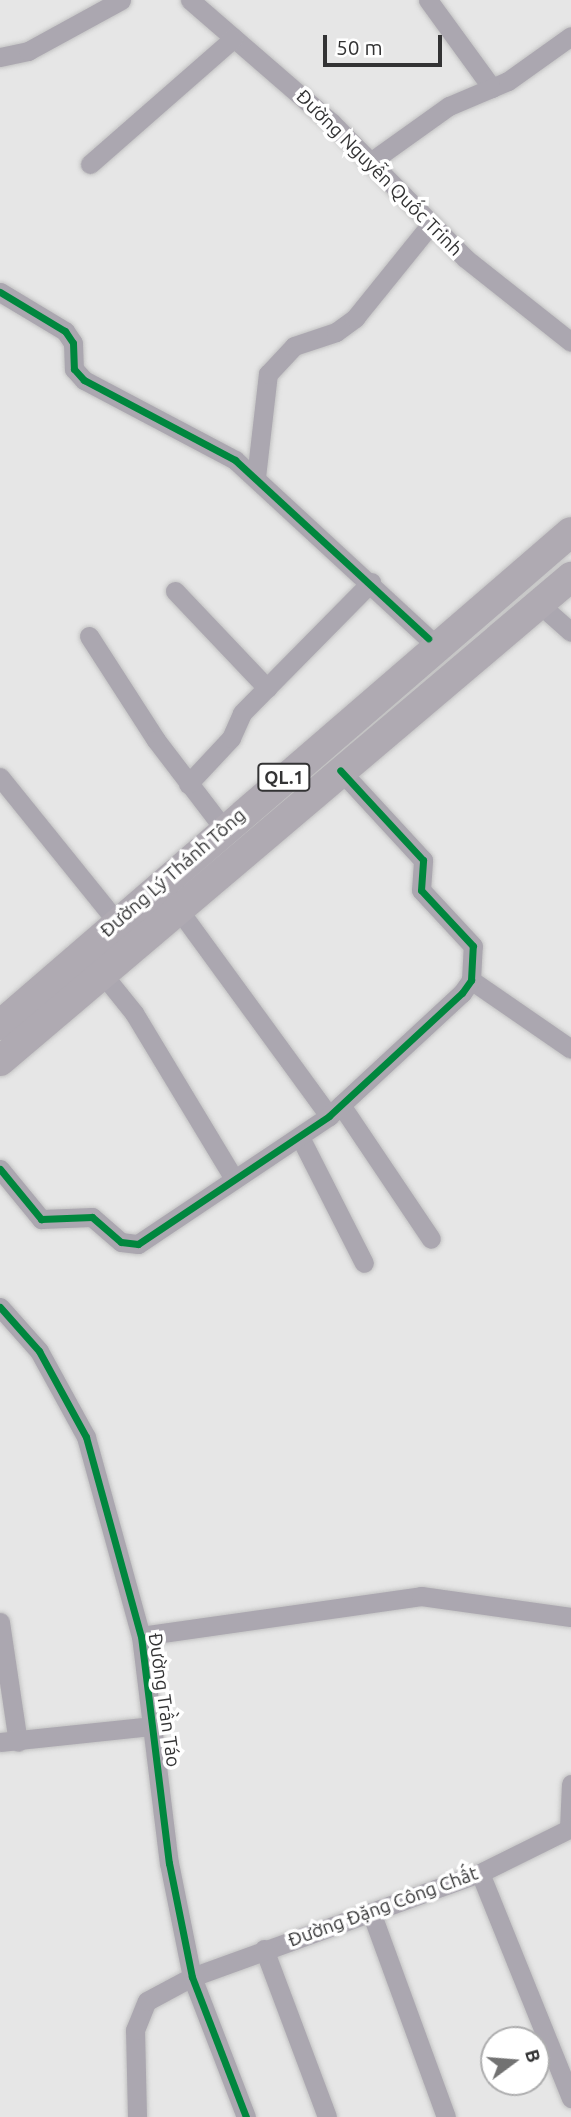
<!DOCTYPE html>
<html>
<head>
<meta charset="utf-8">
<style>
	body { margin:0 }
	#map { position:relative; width:571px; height:2117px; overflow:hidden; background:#e6e6e6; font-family:Ubuntu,sans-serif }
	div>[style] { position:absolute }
	.roads { filter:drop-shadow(0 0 2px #c2c2c2) drop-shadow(0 0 2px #c2c2c2) }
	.street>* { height:19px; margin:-9.5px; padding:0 9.5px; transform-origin:9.5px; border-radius:9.5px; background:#aba7b0 }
	.primary>* { height:30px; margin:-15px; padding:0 15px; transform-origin:15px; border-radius:15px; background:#afaab2 }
	.cycleway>* { height:7px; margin:-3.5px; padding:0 3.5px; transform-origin:3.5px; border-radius:3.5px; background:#00873e }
	span { translate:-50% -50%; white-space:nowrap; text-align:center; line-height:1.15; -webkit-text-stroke:7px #fff; paint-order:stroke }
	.shield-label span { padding:2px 5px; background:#fff; border:2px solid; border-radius:5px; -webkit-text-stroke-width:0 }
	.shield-label { font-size:18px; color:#333334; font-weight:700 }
	.street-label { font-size:19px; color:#333334 }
	.north { position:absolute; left:480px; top:2026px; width:70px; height:70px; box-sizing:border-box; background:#fff; border:2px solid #adadae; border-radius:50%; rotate:74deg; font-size:19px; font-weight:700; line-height:28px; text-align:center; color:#333334 }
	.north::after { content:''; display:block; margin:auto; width:24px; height:32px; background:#727272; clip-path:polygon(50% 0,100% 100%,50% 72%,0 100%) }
	.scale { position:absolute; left:323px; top:35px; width:119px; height:32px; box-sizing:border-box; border:4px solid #333334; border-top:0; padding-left:9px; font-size:21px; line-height:24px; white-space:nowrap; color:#333334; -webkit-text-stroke:5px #fff; paint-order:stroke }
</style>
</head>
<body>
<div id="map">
	<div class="roads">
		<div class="street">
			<i style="left:190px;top:0;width:186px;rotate:40.9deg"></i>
			<i style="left:331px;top:122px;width:191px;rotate:45.4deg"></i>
			<i style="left:465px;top:258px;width:135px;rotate:38.4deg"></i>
			<i style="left:428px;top:0;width:109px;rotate:54deg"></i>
			<i style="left:0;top:57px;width:29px;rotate:-12deg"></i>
			<i style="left:28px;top:51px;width:106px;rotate:-28.7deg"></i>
			<i style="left:369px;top:163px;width:98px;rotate:-35.5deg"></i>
			<i style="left:449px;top:106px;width:64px;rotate:-23deg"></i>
			<i style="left:508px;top:81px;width:77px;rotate:-35.5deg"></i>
			<i style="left:90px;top:164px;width:191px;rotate:-41.2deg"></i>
			<i style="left:0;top:292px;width:76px;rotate:31deg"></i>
			<i style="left:65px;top:331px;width:14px;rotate:56deg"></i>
			<i style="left:73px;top:343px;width:26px;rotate:88deg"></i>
			<i style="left:74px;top:369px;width:15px;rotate:48deg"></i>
			<i style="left:84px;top:380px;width:171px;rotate:27.9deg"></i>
			<i style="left:235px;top:460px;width:263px;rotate:42.7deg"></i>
			<i style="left:256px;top:477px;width:104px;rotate:-83.4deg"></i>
			<i style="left:268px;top:374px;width:38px;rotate:-47deg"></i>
			<i style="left:294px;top:346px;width:44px;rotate:-18.4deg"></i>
			<i style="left:336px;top:332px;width:24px;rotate:-36deg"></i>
			<i style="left:355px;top:318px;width:119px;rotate:-51.1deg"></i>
			<i style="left:175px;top:591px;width:134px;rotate:46.5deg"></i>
			<i style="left:537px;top:602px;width:45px;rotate:41.4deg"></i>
			<i style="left:89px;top:636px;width:124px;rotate:57.2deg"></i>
			<i style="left:156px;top:740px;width:112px;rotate:52.6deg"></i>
			<i style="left:0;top:777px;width:186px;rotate:51.1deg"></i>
			<i style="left:188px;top:784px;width:63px;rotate:-46.9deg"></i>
			<i style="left:231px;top:738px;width:27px;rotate:-66deg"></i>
			<i style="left:242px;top:713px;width:184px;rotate:-45.4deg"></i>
			<i style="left:176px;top:906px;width:260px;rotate:53.9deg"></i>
			<i style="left:101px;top:972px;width:53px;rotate:51.2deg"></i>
			<i style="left:134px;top:1013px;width:194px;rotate:58.9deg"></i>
			<i style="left:471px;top:980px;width:121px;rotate:34.6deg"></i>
			<i style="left:341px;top:1105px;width:161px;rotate:56.1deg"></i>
			<i style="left:300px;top:1137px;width:141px;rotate:63.1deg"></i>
			<i style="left:0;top:1169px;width:65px;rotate:50.6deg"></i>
			<i style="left:41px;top:1219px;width:51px;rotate:-2.2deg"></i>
			<i style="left:92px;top:1217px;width:38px;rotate:41deg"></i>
			<i style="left:121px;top:1242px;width:17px;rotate:7deg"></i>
			<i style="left:138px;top:1244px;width:230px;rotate:-33.8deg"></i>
			<i style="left:329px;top:1116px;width:181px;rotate:-42.8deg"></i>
			<i style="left:462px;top:993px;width:16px;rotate:-55deg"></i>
			<i style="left:471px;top:980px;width:34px;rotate:-87deg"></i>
			<i style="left:473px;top:946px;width:76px;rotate:-132.9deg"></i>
			<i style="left:421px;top:890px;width:30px;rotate:-86deg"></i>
			<i style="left:423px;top:860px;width:122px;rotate:-132.7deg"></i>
			<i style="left:0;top:1307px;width:59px;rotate:48.4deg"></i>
			<i style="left:39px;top:1351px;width:98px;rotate:61.3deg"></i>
			<i style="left:86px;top:1437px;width:206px;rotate:74.6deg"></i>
			<i style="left:141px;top:1636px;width:229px;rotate:83deg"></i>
			<i style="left:169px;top:1863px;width:116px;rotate:78.6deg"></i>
			<i style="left:192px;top:1977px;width:150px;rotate:68.9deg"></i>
			<i style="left:0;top:1622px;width:121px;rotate:81.5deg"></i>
			<i style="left:141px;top:1636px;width:283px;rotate:-8.1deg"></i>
			<i style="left:421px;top:1596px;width:151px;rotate:8deg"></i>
			<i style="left:0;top:1742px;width:154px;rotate:-6deg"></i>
			<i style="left:569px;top:1829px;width:45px;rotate:-87.5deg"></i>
			<i style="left:480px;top:1873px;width:243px;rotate:68deg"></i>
			<i style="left:371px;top:1912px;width:218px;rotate:69.9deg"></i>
			<i style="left:264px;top:1949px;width:179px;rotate:69.4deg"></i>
			<i style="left:137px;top:2117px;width:87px;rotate:-91.3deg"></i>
			<i style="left:135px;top:2030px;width:31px;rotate:-68deg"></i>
			<i style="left:147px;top:2001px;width:51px;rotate:-28.1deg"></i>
			<i style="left:192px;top:1977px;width:306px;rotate:-19.9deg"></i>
			<i style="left:480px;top:1873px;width:102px;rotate:-26.3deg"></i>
		</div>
		<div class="primary">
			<i style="left:0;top:1025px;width:754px;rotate:-40.81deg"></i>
			<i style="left:0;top:1061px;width:749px;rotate:-40.29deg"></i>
		</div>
	</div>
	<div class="cycleway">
		<i style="left:0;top:292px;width:76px;rotate:31deg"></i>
		<i style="left:65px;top:331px;width:14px;rotate:56deg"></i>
		<i style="left:73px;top:343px;width:26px;rotate:88deg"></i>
		<i style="left:74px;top:369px;width:15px;rotate:48deg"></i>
		<i style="left:84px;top:380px;width:171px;rotate:27.9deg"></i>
		<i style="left:235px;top:460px;width:263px;rotate:42.7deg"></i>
		<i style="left:0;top:1169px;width:65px;rotate:50.6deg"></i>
		<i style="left:41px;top:1219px;width:51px;rotate:-2.2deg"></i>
		<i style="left:92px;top:1217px;width:38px;rotate:41deg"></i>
		<i style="left:121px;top:1242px;width:17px;rotate:7deg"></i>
		<i style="left:138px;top:1244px;width:230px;rotate:-33.8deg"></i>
		<i style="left:329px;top:1116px;width:181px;rotate:-42.8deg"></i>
		<i style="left:462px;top:993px;width:16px;rotate:-55deg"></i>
		<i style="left:471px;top:980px;width:34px;rotate:-87deg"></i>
		<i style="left:473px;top:946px;width:76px;rotate:-132.9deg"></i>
		<i style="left:421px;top:890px;width:30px;rotate:-86deg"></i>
		<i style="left:423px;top:860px;width:122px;rotate:-132.7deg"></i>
		<i style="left:0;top:1307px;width:59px;rotate:48.4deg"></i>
		<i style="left:39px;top:1351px;width:98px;rotate:61.3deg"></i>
		<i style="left:86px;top:1437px;width:206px;rotate:74.6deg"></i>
		<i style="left:141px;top:1636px;width:229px;rotate:83deg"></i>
		<i style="left:169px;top:1863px;width:116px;rotate:78.6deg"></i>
		<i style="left:192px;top:1977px;width:150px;rotate:68.9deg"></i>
	</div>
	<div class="shield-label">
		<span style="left:284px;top:777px">QL.1</span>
	</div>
	<div class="street-label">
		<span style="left:379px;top:173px;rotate:45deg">Đường Nguyễn Quốc Trinh</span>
		<span style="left:173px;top:873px;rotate:-41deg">Đường Lý Thánh Tông</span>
		<span style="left:164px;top:1700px;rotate:82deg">Đường Trần Táo</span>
		<span style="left:383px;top:1907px;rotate:-20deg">Đường Đặng Công Chất</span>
	</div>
	<div class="north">B</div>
	<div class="scale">50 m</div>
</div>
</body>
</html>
